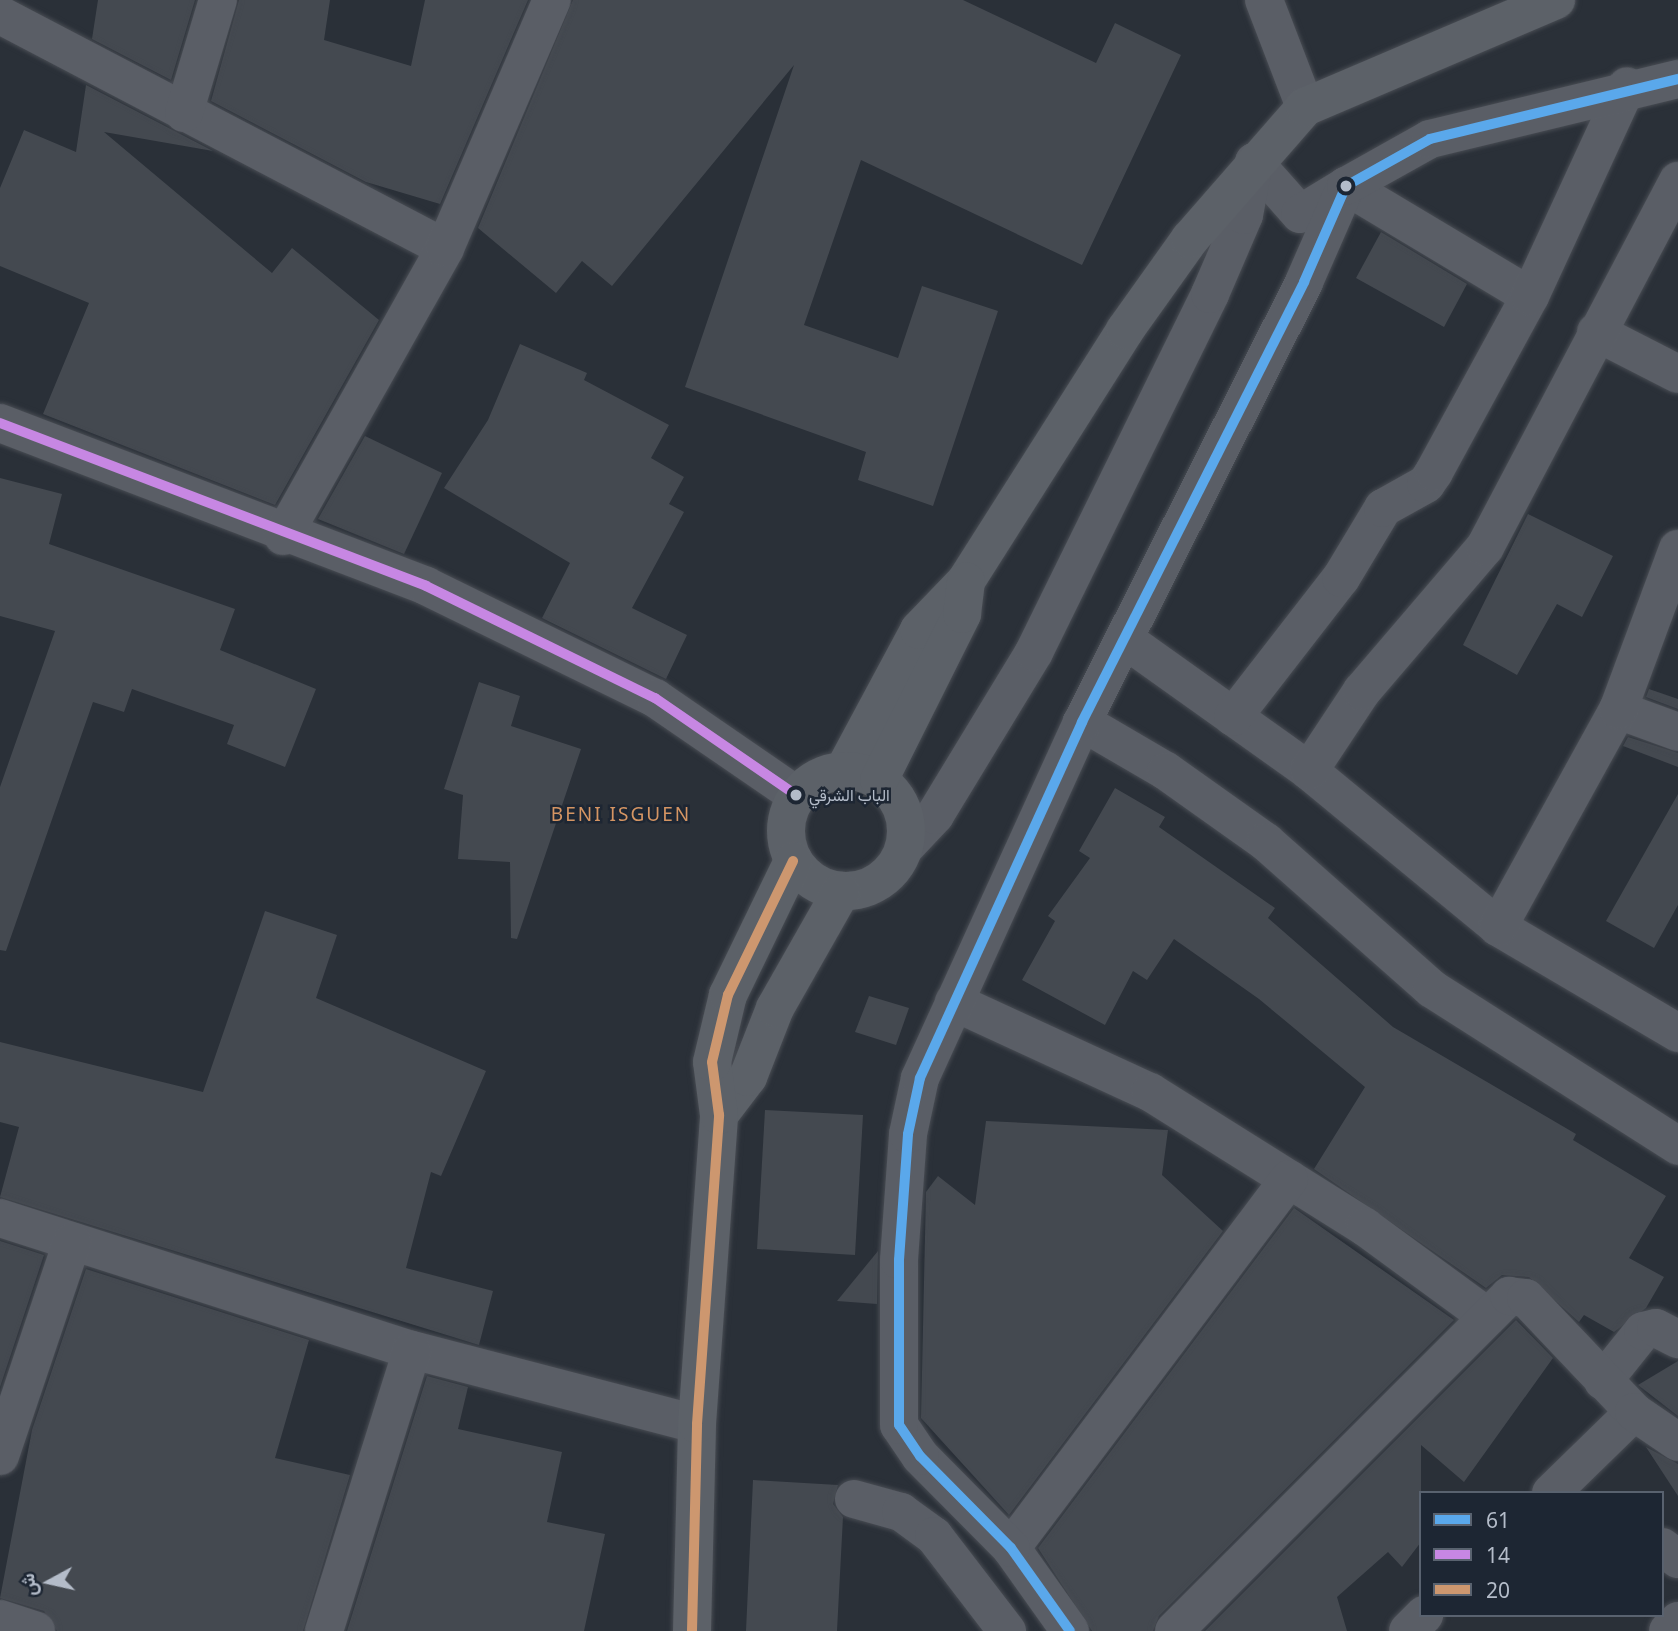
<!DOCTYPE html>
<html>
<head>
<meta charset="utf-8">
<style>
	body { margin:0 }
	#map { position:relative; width:1678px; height:1631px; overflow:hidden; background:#2a3038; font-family:"Noto Sans",Vazirmatn,sans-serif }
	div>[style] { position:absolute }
	.building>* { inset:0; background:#444950 }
	.roads { filter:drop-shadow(0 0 2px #484c53) drop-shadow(0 0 2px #484c53) }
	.minor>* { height:38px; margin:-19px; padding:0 19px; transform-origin:19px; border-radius:19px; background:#5a5e66 }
	.major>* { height:38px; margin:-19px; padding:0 19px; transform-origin:19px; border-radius:19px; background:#5c6168 }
	.major>.ring { margin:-19px; padding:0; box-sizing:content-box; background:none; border:38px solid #5c6168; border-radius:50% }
	.bus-1>* { height:10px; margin:-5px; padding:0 5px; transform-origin:5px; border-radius:5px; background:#5aa8eb }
	.bus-2>* { height:10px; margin:-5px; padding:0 5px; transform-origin:5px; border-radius:5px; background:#c787e3 }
	.bus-3>* { height:10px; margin:-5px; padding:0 5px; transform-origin:5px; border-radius:5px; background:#cd976f }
	.dots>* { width:19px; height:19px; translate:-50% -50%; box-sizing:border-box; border:4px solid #1d2633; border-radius:50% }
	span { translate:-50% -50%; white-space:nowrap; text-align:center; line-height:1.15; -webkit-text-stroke:5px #1d2633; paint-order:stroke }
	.bus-label { font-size:16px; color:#b4bcc9 }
	.left { translate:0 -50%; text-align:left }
	.neighbourhood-label { font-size:19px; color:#d59563; letter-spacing:2px }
	.legend { position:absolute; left:1419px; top:1491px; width:245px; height:126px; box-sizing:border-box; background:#1d2633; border:2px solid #59626f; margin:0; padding:9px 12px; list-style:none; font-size:21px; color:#b4bcc9 }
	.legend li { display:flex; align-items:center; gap:14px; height:35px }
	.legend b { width:35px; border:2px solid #59626f }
	.north { position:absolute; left:14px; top:1547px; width:70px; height:70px; -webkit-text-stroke:5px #1d2633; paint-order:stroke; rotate:262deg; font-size:19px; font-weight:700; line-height:28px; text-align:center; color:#b4bcc9 }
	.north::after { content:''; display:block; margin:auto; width:24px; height:32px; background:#b4bcc9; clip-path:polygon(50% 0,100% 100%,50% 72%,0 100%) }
</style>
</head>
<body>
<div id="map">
	<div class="building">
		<i style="clip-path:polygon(98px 0,195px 0,171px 80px,92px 39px)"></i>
		<i style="clip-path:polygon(239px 0,330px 0,324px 40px,411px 66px,425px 0,528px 0,440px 204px,366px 182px,211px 101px)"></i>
		<i style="clip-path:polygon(573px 0,963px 0,1096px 63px,1115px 23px,1181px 55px,1082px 265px,861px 160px,804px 325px,898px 358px,922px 286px,998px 311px,933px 506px,858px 480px,866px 452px,685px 387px,794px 65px,612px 286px,582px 261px,556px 293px,478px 228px)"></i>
		<i style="clip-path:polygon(86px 85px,213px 151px,104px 132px,272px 273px,292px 248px,379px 320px,275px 505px,43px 414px,89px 303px,0 266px,0 188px,24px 130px,76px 152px)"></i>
		<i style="clip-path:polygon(1381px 232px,1467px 284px,1444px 327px,1356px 278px)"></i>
		<i style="clip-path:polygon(520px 344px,587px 373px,584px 380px,669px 425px,651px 458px,684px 477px,669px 504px,684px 512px,632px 608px,687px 635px,666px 679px,542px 618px,570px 563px,444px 488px,488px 420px)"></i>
		<i style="clip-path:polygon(365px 436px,442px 473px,404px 554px,318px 519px)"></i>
		<i style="clip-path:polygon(0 478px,62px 494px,49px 544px,235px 609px,220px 650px,316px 689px,285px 767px,227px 744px,234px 725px,132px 689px,124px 712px,93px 702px,6px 951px,0 950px,0 787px,55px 631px,0 616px)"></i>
		<i style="clip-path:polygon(1528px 514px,1613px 556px,1582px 617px,1557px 604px,1517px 675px,1463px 645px)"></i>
		<i style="clip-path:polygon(479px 682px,520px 696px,511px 726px,581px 749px,517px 939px,511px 938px,510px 862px,458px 859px,463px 795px,444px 789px)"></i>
		<i style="clip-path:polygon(1649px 689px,1678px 699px,1678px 709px,1646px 697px)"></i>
		<i style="clip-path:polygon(1628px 737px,1678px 753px,1678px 767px,1623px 746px)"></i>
		<i style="clip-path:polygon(1115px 788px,1165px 817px,1159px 827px,1275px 908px,1268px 918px,1393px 1027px,1576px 1134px,1573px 1140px,1666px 1196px,1629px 1258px,1664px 1277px,1646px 1308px,1614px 1332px,1584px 1315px,1579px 1322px,1529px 1277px,1502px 1275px,1486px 1288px,1314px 1169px,1365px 1087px,1259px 999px,1174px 939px,1147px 980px,1133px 971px,1105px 1025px,1022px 980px,1055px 921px,1048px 916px,1090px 858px,1079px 851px)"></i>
		<i style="clip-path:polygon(1678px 794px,1678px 905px,1654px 948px,1606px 921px)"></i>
		<i style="clip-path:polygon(265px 911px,337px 935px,316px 998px,486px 1071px,441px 1176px,431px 1172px,406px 1268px,493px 1291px,479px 1345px,0 1197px,19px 1127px,0 1122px,0 1042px,203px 1092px)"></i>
		<i style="clip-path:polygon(869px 996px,909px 1008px,896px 1045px,855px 1032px)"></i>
		<i style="clip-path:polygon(765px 1110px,863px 1115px,855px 1255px,757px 1249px)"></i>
		<i style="clip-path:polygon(986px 1121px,1168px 1130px,1162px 1175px,1223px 1231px,1009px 1515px,921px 1418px,926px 1192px,938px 1176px,975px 1205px)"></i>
		<i style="clip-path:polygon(1294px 1208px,1454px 1320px,1159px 1616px,1153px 1631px,1092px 1631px,1038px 1548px)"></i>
		<i style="clip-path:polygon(0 1241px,44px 1255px,0 1387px)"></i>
		<i style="clip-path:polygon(878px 1251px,877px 1304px,837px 1301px)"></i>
		<i style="clip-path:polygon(86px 1269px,309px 1340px,275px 1458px,350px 1475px,303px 1631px,57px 1631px,44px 1611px,0 1598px,32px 1430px)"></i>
		<i style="clip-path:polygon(1516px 1320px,1553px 1358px,1464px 1482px,1421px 1445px,1421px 1542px,1402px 1567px,1388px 1552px,1337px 1597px,1347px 1631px,1205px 1631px)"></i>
		<i style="clip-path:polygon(1678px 1361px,1678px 1416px,1638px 1385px)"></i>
		<i style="clip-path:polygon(427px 1376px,468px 1387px,458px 1429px,562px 1452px,547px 1522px,605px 1534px,584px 1631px,347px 1631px)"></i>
		<i style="clip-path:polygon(1646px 1447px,1678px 1464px,1678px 1496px)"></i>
		<i style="clip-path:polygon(753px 1480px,838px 1485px,833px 1504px,843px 1517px,837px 1631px,746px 1631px)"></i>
	</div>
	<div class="roads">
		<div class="minor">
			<i style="left:1264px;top:0;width:115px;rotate:69deg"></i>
			<i style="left:0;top:15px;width:502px;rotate:27.64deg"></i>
			<i style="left:184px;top:113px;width:118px;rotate:-73.3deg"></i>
			<i style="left:1254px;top:162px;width:69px;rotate:48.5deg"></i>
			<i style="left:1300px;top:214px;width:54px;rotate:-31.3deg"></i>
			<i style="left:1346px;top:186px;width:214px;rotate:30.9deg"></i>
			<i style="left:1596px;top:332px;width:92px;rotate:27.1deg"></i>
			<i style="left:0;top:423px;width:456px;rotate:20.9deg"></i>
			<i style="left:426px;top:586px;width:255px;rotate:26.1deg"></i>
			<i style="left:655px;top:698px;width:171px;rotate:34.5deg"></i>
			<i style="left:283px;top:536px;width:330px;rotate:-60.6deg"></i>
			<i style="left:445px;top:248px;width:270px;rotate:-66.7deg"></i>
			<i style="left:1127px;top:641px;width:224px;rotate:35.5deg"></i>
			<i style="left:1309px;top:771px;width:245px;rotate:39.5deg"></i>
			<i style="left:1498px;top:927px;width:209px;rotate:30.5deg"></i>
			<i style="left:1618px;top:710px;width:64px;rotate:20.1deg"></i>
			<i style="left:1233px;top:717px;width:176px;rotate:-52.2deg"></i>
			<i style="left:1341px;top:578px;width:82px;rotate:-59deg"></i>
			<i style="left:1383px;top:508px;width:49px;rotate:-29.2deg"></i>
			<i style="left:1426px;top:484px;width:14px;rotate:-56deg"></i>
			<i style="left:1434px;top:472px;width:200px;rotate:-61.4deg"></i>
			<i style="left:1530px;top:296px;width:231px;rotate:-65.2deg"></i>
			<i style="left:1082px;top:722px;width:97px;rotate:30.3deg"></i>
			<i style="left:1166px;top:771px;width:123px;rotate:35.4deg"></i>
			<i style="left:1266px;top:842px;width:222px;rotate:41.5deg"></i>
			<i style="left:1432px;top:989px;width:292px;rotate:32.5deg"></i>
			<i style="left:1309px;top:771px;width:96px;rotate:-56.5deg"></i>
			<i style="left:1362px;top:691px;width:189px;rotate:-49.5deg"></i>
			<i style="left:1485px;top:547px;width:414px;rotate:-62.2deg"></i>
			<i style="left:905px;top:847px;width:44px;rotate:-46.8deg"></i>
			<i style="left:935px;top:815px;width:191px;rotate:-58.7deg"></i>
			<i style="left:1034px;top:652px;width:399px;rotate:-63.8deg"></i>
			<i style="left:1210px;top:294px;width:86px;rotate:-66.7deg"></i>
			<i style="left:1244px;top:215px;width:54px;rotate:-79.3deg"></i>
			<i style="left:1498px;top:927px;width:248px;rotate:-61.1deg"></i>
			<i style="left:1618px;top:710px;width:172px;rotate:-69.6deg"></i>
			<i style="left:954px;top:1002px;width:216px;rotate:24.7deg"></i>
			<i style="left:1150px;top:1092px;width:254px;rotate:32.1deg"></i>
			<i style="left:1365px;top:1227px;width:152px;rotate:36.2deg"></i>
			<i style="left:0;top:1218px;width:433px;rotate:17.8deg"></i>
			<i style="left:412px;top:1350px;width:294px;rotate:14.6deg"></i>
			<i style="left:1603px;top:1381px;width:64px;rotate:-51.3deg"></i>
			<i style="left:1643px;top:1331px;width:13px;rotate:-13deg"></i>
			<i style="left:1656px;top:1328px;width:25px;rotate:27deg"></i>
			<i style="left:0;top:1456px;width:226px;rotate:-71.4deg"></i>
			<i style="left:1551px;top:1493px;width:116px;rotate:-44.3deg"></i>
			<i style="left:854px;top:1499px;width:49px;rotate:15.5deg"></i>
			<i style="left:901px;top:1512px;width:41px;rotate:36deg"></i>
			<i style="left:934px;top:1536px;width:120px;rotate:52.5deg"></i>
			<i style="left:1662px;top:1547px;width:20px;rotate:37deg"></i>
			<i style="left:1011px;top:1548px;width:462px;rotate:-53deg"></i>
			<i style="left:0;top:1619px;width:38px;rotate:18deg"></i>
			<i style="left:324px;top:1631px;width:294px;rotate:-72.6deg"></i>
			<i style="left:1070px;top:1631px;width:102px;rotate:-125.4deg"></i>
			<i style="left:1011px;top:1548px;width:129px;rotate:-134.7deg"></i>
			<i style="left:920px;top:1456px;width:37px;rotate:-124deg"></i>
			<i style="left:899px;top:1425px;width:165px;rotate:-90deg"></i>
			<i style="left:899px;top:1260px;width:126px;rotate:-85.9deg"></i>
			<i style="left:908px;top:1134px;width:57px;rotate:-77.9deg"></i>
			<i style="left:920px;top:1078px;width:391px;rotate:-65.5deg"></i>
			<i style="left:1082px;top:722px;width:493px;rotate:-63.2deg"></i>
			<i style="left:1304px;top:282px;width:105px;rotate:-66.4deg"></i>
			<i style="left:1346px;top:186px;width:96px;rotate:-29.2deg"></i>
			<i style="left:1430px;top:139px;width:255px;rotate:-13.6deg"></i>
			<i style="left:1174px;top:1631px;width:474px;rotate:-45deg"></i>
			<i style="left:1509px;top:1296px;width:17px;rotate:7deg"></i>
			<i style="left:1526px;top:1298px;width:157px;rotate:46.5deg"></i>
			<i style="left:1634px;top:1412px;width:53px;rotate:34.3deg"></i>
			<i style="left:1408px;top:1631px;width:23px;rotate:-45deg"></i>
			<i style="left:1668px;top:1631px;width:14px;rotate:-45deg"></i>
		</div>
		<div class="major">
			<i style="left:844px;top:770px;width:159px;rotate:-61.8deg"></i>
			<i style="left:919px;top:630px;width:68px;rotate:-46.2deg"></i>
			<i style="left:966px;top:581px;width:297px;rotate:-57.6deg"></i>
			<i style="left:1125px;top:330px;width:112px;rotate:-54.5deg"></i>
			<i style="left:1190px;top:239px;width:175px;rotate:-48.9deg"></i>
			<i style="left:1305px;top:107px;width:273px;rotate:-23.1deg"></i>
			<i class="ring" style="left:786px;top:771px;width:82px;height:82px"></i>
			<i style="left:879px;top:780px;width:186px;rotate:-63.4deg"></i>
			<i style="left:962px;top:614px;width:33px;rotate:-83deg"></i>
			<i style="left:719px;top:1115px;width:48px;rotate:-52.7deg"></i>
			<i style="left:748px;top:1077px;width:74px;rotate:-68.6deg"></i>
			<i style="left:775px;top:1008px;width:133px;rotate:-60.4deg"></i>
			<i style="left:692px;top:1631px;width:207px;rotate:-88.6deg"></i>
			<i style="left:697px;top:1424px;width:310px;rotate:-85.9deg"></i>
			<i style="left:719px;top:1115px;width:53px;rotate:-97.5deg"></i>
			<i style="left:712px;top:1062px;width:69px;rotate:-76.6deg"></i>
			<i style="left:728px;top:995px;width:149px;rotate:-64.1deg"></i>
		</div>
	</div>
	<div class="bus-1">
		<i style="left:1070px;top:1631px;width:102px;rotate:-125.4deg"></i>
		<i style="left:1011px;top:1548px;width:129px;rotate:-134.7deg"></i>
		<i style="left:920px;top:1456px;width:37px;rotate:-124deg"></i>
		<i style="left:899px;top:1425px;width:165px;rotate:-90deg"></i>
		<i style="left:899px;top:1260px;width:126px;rotate:-85.9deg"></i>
		<i style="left:908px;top:1134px;width:57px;rotate:-77.9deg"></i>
		<i style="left:920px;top:1078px;width:391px;rotate:-65.5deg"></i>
		<i style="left:1082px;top:722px;width:493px;rotate:-63.2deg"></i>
		<i style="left:1304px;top:282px;width:105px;rotate:-66.4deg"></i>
		<i style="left:1346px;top:186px;width:96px;rotate:-29.2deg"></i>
		<i style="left:1430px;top:139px;width:255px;rotate:-13.6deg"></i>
	</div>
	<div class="bus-2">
		<i style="left:0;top:423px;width:456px;rotate:20.9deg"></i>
		<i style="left:426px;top:586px;width:255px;rotate:26.1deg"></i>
		<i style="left:655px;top:698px;width:171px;rotate:34.5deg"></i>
	</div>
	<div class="bus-3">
		<i style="left:692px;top:1631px;width:207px;rotate:-88.6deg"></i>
		<i style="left:697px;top:1424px;width:310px;rotate:-85.9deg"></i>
		<i style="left:719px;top:1115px;width:53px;rotate:-97.5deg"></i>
		<i style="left:712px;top:1062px;width:69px;rotate:-76.6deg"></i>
		<i style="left:728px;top:995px;width:149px;rotate:-64.1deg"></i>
	</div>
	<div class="dots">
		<i style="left:1346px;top:186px;background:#b4bcc9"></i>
		<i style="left:796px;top:795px;background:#b4bcc9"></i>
	</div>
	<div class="bus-label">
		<span class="left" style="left:809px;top:795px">الباب الشرقي</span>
	</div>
	<div class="neighbourhood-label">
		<span style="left:621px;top:815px">BENI ISGUEN</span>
	</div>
	<ul class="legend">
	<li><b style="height:9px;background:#5aa8eb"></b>61</li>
	<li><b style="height:9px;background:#c787e3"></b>14</li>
	<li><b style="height:9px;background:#cd976f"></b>20</li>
	</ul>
	<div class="north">ش</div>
</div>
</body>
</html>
